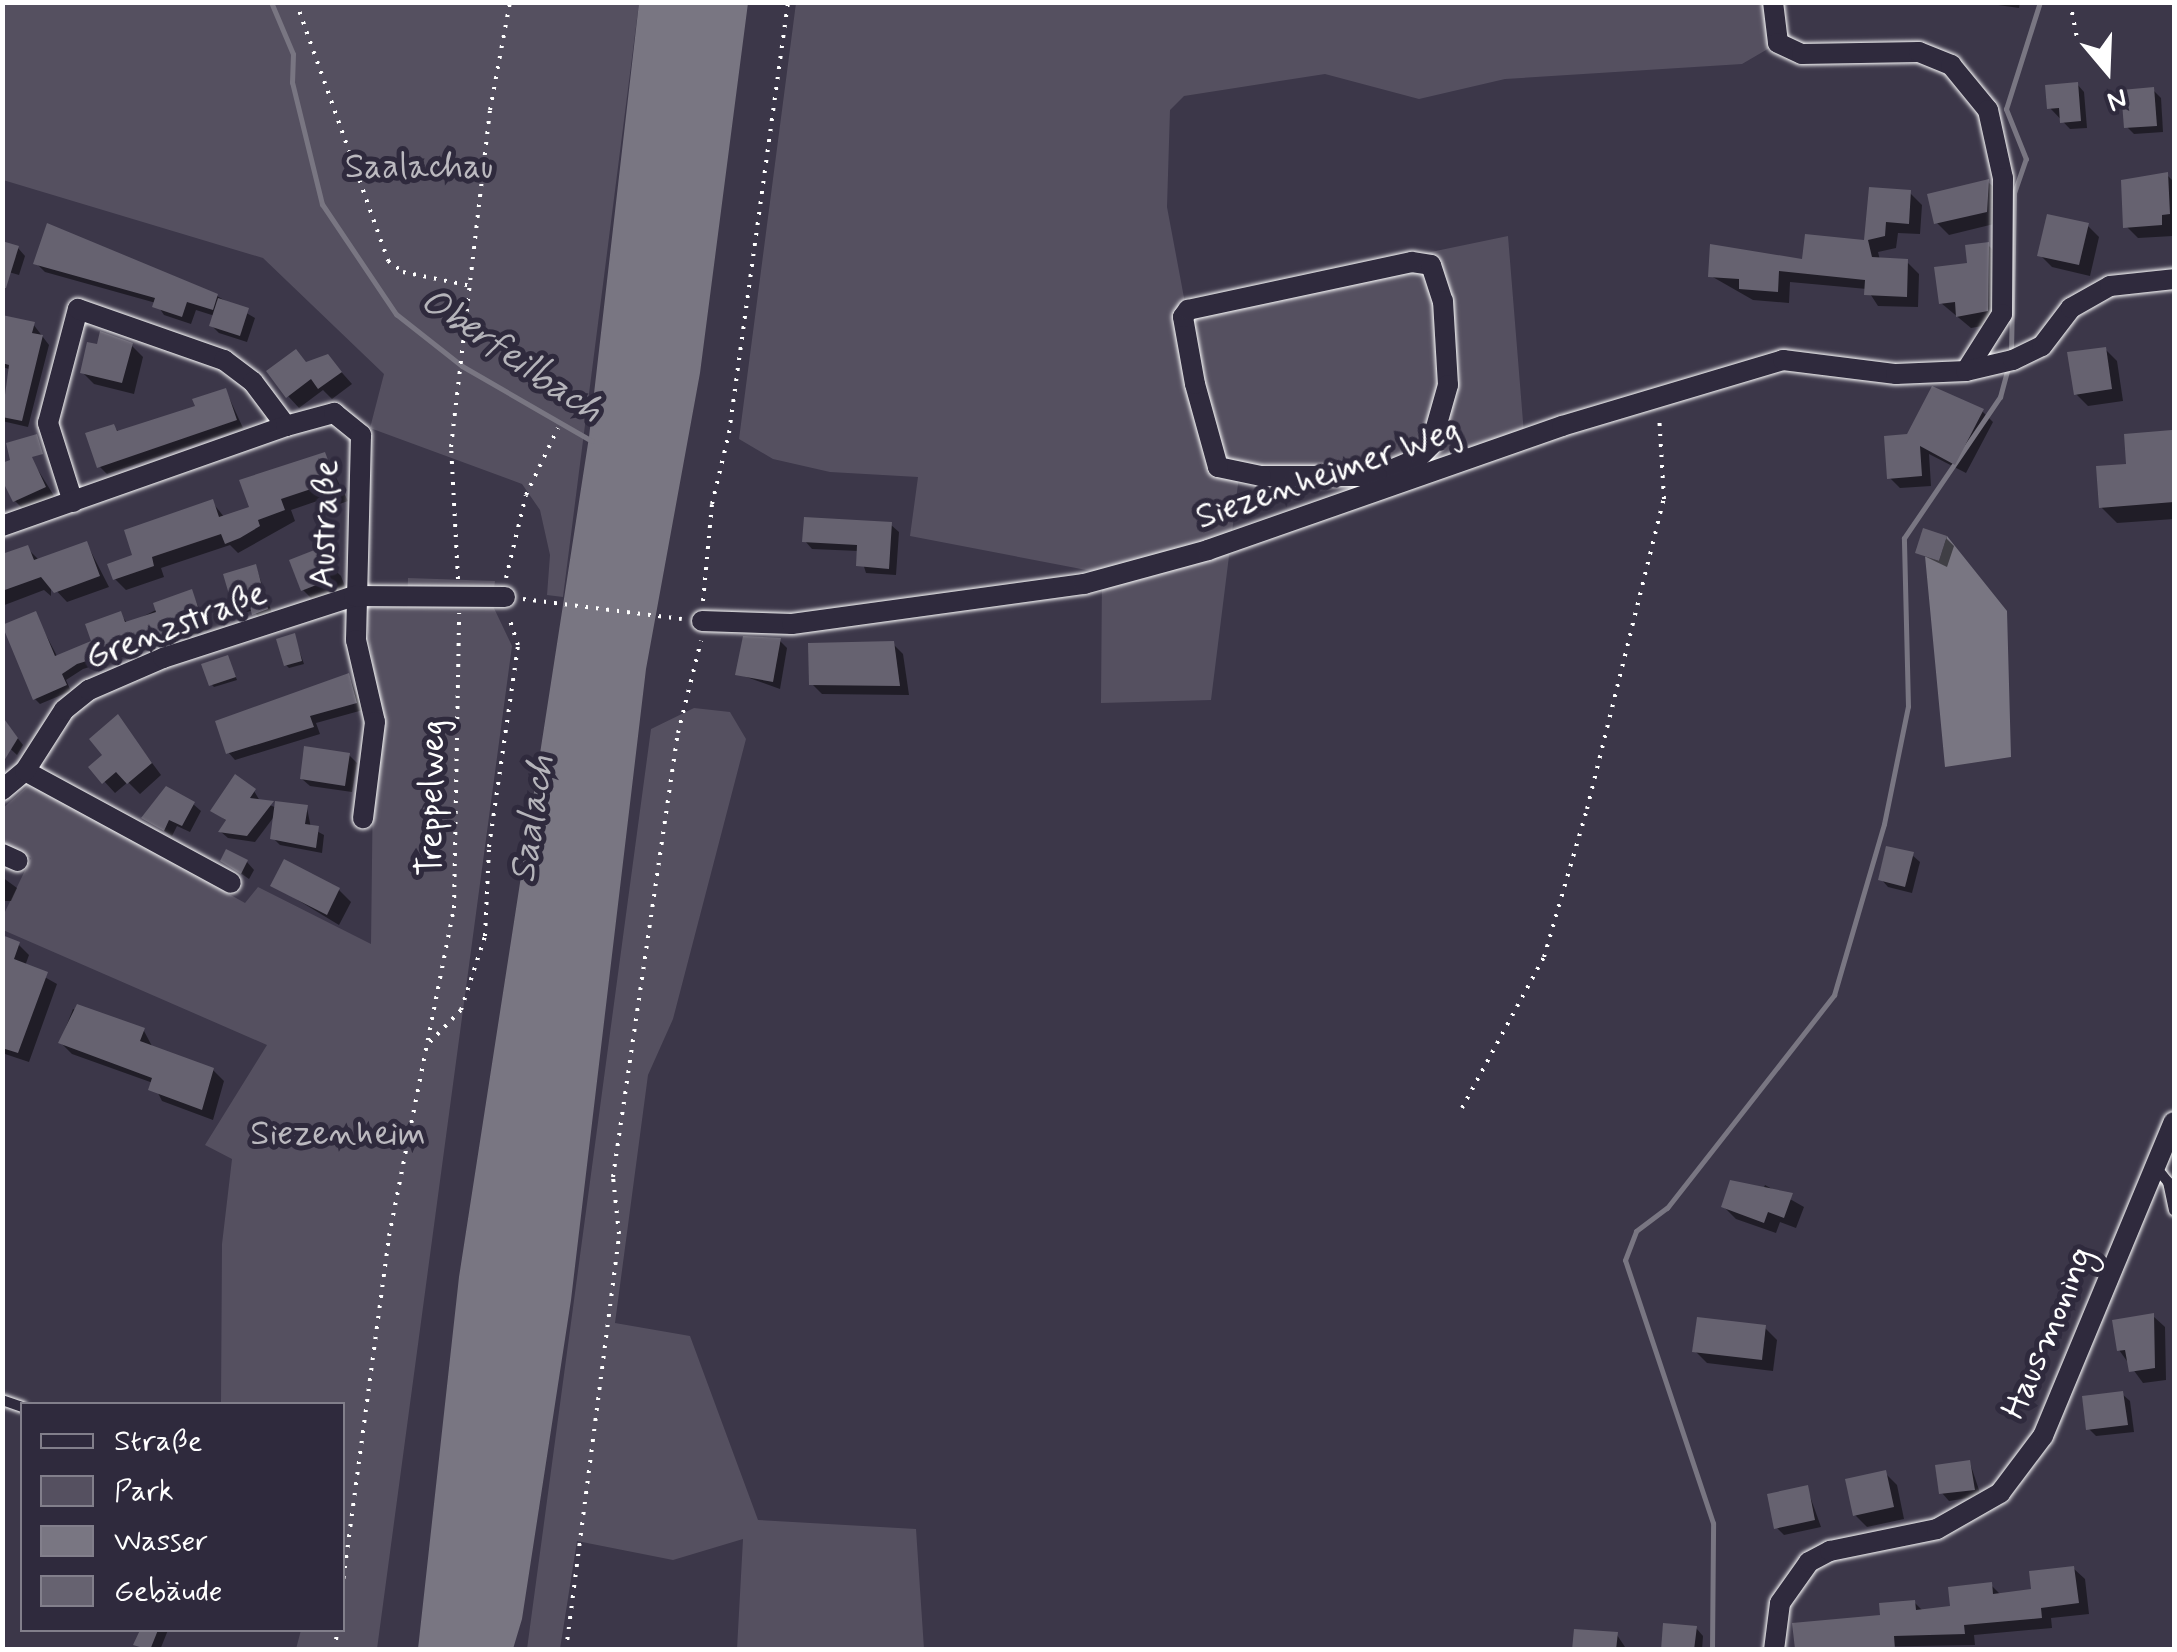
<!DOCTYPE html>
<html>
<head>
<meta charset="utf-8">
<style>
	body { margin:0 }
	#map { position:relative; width:2177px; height:1652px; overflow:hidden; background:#3c3749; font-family:Mynerve,sans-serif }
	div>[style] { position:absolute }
	.green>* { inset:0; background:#555060 }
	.water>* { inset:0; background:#797682 }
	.shadow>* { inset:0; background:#0007 }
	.stream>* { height:5px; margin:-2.5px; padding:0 2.5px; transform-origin:2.5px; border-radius:2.5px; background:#797682 }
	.building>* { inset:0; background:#666270 }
	.path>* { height:4px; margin-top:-2px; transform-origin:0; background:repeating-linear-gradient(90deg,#fff 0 2.5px,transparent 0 10.5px) }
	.roads { filter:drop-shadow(0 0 2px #fff) drop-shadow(0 0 2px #fff) }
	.service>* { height:10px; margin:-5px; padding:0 5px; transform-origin:5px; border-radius:5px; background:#2f2a3d }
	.minor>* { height:20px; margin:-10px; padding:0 10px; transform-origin:10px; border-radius:10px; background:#2f2a3d }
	span { translate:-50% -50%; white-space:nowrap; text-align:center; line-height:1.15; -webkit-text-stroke:10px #2f2a3d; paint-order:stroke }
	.park-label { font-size:35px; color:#bbb9bf }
	.street-label { font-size:35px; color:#fff }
	.water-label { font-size:38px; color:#b5b4ba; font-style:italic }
	.frame { position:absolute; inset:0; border:5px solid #fff; pointer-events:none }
	.legend { position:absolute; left:20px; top:1402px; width:325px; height:230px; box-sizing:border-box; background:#2f2a3d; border:2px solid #827f8b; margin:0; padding:12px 18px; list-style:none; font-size:30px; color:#fff }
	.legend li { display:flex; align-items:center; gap:20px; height:50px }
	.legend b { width:50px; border:2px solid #827f8b }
	.north { position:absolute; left:2057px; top:20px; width:100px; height:100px; -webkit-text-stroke:8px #2f2a3d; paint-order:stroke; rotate:161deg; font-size:28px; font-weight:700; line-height:40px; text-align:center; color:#fff }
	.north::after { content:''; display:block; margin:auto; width:35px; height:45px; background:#fff; clip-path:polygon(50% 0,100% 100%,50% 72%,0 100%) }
</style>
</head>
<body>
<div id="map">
	<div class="green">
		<i style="clip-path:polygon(2px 3px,639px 3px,563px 597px,547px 595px,550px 555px,540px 510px,522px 484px,370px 428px,384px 374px,263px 258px,3px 180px)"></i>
		<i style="clip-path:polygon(796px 3px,1773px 3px,1778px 43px,1742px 64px,1505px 79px,1419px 99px,1325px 74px,1184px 96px,1170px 110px,1167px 207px,1185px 303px,1508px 236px,1524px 434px,1396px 475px,1239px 476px,1211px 700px,1101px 703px,1102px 573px,910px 536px,918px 477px,830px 472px,773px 459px,739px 439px)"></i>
		<i style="clip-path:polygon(408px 578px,495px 581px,492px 604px,512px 646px,377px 1649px,296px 1649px,301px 1630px,342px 1630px,342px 1404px,221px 1404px,222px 1244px,232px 1159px,205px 1145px,267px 1045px,3px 930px,3px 916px,31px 858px,3px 844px,2px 809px,31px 783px,245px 903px,258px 887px,371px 944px,373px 778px,382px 724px,364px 606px,407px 607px)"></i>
		<i style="clip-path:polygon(694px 708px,730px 712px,746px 739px,673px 1019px,648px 1075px,615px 1323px,690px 1336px,758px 1520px,916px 1529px,924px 1649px,737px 1649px,743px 1539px,673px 1560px,577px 1541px,560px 1649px,527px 1649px,651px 729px)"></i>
	</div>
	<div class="water">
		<i style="clip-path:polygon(639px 3px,748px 3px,700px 373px,646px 669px,571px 1300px,522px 1619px,513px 1649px,418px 1649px,459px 1277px,589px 437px)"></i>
		<i style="clip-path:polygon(1947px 536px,2007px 611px,2011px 757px,1945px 767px,1925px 556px,1939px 561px)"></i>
	</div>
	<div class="shadow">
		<i style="clip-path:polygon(1977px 2px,2020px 2px,2019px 8px)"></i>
		<i style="clip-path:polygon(2077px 84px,2084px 92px,2087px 128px,2070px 129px,2050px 108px)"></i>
		<i style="clip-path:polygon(2153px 90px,2161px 98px,2163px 132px,2134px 134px,2127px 127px)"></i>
		<i style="clip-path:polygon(2167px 175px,2174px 182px,2173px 236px,2138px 238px,2126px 226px)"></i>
		<i style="clip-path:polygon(1988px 182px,2000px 193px,1998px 223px,1949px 235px,1937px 223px)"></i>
		<i style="clip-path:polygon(1872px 190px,1910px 193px,1922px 205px,1920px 234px,1898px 233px,1896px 248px,1878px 252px,1880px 260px,1907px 262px,1919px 274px,1918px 307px,1878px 306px,1867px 289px,1790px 282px,1789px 303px,1753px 300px,1711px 276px,1804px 262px,1867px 243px)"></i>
		<i style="clip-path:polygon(2087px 225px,2099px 237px,2090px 276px,2052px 267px,2040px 255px)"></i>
		<i style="clip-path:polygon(1988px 245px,2000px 257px,1999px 323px,1971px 328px,1941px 303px)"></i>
		<i style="clip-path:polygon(18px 248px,25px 256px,19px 275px,2px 270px)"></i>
		<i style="clip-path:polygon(36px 263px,217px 296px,255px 318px,247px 342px,219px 333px,212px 326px,215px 316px,196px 310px,191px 324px,164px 315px,156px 303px,45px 272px)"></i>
		<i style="clip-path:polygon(33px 324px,49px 345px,28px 427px,2px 421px,9px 369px,2px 367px,2px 328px)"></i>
		<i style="clip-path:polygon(131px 345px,143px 357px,134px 394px,94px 384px,82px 372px)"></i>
		<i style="clip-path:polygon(2105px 349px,2117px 361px,2123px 401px,2088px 406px,2076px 394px)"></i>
		<i style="clip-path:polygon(328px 357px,352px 384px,332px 399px,323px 390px,299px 408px,288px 396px,308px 364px)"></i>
		<i style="clip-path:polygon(226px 391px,243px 428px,107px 474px,100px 467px,113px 426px,120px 433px,198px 408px)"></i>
		<i style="clip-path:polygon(1982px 411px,1993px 422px,1966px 473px,1929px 454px,1931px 486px,1900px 488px,1890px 478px,1909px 436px)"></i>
		<i style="clip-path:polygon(2172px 433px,2174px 519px,2117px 523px,2101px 507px,2129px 466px)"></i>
		<i style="clip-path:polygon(28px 454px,56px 499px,27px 513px,15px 501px)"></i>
		<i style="clip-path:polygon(324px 454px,348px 501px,334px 506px,326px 498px,291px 510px,295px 521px,238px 553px,230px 545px,161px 568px,164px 577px,126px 590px,115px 579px,212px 502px,225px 518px,252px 509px)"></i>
		<i style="clip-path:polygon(891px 525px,899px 532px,896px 575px,866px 573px,859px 551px,812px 549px,805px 541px)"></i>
		<i style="clip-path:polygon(1946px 538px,1954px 546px,1947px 567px,1918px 553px)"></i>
		<i style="clip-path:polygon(87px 544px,109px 587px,67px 602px,51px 585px,51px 596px,44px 590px,2px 606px,2px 571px,27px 548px,38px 559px)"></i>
		<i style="clip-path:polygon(316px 552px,341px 576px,352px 605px,328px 615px,303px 590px)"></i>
		<i style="clip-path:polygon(256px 567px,273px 616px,261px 620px,253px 610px,242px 614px,236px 607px)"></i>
		<i style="clip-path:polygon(192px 592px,208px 630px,83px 669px,66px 680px,71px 691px,40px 704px,35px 699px,35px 614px,58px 658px,95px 642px,120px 614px,128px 624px)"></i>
		<i style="clip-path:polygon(294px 636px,304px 664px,289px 668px,286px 665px)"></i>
		<i style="clip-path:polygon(780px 641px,787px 648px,780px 689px,738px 674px)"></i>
		<i style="clip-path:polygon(893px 644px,903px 654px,909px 695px,822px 694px,812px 684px)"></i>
		<i style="clip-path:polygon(228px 658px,237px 680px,214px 687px,211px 684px)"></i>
		<i style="clip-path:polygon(349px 676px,363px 710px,316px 723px,320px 734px,235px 760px,228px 752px)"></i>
		<i style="clip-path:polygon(118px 717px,161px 775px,140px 794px,128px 782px,115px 793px,91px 767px,106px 755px)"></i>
		<i style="clip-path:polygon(2px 718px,23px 745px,17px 755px,2px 741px)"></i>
		<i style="clip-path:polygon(349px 755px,357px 763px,352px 792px,310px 786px,302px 779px)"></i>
		<i style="clip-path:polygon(254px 791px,260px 801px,277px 808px,307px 808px,311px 828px,324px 835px,322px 853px,280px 845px,273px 838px,276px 814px,255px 842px,228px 838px,221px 832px,228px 822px,213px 810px)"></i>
		<i style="clip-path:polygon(193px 804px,201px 811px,190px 832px,177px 826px,172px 836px,144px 818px)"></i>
		<i style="clip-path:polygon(1912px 855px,1920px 862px,1912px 893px,1888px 887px,1881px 879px)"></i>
		<i style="clip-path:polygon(223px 861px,247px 862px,254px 870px,249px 879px)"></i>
		<i style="clip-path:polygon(2px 877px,17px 888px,11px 901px,2px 901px)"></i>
		<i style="clip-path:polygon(273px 885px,339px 890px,351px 902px,339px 925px)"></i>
		<i style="clip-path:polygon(18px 944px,29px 955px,25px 966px,57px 984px,29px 1062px,2px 1053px,2px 990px)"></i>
		<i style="clip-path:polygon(73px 1009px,144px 1031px,153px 1048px,213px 1070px,224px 1081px,213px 1120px,162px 1101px,153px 1083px,72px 1054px,60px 1042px)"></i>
		<i style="clip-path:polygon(1765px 1185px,1804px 1207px,1796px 1228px,1780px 1222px,1776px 1233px,1736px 1219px,1724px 1207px,1761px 1194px)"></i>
		<i style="clip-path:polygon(2153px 1316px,2165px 1327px,2166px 1380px,2143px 1383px,2119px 1350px)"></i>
		<i style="clip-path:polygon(1765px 1328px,1777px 1340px,1773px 1371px,1707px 1363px,1695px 1351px)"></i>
		<i style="clip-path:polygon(2122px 1394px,2130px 1401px,2134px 1432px,2096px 1436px,2089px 1429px)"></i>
		<i style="clip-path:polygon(1970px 1463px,1981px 1496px,1949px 1501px,1942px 1493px)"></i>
		<i style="clip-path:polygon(1885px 1473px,1897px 1485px,1904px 1519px,1867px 1527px,1855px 1515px)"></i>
		<i style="clip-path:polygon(1807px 1488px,1821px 1527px,1784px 1535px,1776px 1527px)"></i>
		<i style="clip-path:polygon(2073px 1568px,2085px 1579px,2089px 1614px,2051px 1618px,2052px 1628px,1974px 1635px,1975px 1645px,1797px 1648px,1914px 1602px,1924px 1612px,1953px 1609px,1991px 1585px,2001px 1595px,2034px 1591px)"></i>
		<i style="clip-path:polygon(1696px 1628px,1703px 1636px,1702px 1650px,1663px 1650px)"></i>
		<i style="clip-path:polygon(141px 1630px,168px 1630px,160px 1650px,135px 1645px)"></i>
		<i style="clip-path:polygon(1617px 1635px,1627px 1650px,1575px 1650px)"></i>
	</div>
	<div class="stream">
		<i style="left:271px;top:2px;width:56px;rotate:67.1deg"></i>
		<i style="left:293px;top:54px;width:28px;rotate:92deg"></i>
		<i style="left:292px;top:82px;width:126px;rotate:76.2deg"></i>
		<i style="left:322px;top:204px;width:133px;rotate:56.1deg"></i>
		<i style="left:396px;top:314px;width:84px;rotate:38.2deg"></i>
		<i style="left:462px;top:366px;width:150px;rotate:30deg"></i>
		<i style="left:2011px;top:352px;width:159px;rotate:-88.9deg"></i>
		<i style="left:2014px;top:193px;width:36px;rotate:-71deg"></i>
		<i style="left:2026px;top:159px;width:54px;rotate:-111.8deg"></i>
		<i style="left:2006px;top:109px;width:112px;rotate:-72.4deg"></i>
		<i style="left:1712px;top:1650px;width:127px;rotate:-89.5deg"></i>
		<i style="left:1713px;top:1523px;width:277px;rotate:-108.5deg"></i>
		<i style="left:1625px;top:1260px;width:31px;rotate:-69deg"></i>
		<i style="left:1636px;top:1231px;width:39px;rotate:-37deg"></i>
		<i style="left:1667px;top:1208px;width:271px;rotate:-51.9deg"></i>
		<i style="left:1834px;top:995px;width:178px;rotate:-73.7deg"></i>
		<i style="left:1884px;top:824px;width:120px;rotate:-78.5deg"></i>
		<i style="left:1908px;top:706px;width:168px;rotate:-91.4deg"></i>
		<i style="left:1904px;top:538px;width:171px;rotate:-55.8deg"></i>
		<i style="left:2000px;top:397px;width:30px;rotate:-75deg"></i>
	</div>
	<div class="building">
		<i style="clip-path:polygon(2078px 82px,2081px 121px,2060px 123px,2059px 108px,2047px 109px,2045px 85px)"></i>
		<i style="clip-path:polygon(2154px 87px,2157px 126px,2124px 128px,2121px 90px)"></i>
		<i style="clip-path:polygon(2168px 172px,2170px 214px,2162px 215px,2162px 225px,2123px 228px,2121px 180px)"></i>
		<i style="clip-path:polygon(1989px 179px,1987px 212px,1934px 224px,1927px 194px)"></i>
		<i style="clip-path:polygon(1869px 187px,1911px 190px,1909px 224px,1886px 222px,1885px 236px,1868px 240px,1872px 257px,1908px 259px,1907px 297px,1864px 295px,1865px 280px,1779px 271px,1778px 292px,1739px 289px,1739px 279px,1708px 277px,1710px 244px,1802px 259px,1805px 234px,1864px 240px)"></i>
		<i style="clip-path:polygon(2047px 214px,2089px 223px,2079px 265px,2037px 256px)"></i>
		<i style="clip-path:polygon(47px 223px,218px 294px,213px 310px,187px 302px,182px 317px,152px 307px,155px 298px,33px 264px)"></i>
		<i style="clip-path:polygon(2px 241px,19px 246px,6px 288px,2px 288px)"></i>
		<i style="clip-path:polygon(1989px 242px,1988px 311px,1956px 317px,1955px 302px,1939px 304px,1934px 267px,1967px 263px,1965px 245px)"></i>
		<i style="clip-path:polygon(218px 298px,249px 308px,240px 336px,209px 326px)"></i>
		<i style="clip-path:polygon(2px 315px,35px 322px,32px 333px,43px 335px,22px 421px,2px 417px,9px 365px,2px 363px)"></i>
		<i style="clip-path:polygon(100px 331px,133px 343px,122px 383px,80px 373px,87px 342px,97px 344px)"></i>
		<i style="clip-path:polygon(2106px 347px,2112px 389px,2074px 395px,2067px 352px)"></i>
		<i style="clip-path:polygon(296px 349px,306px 362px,328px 354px,342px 372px,318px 389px,311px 379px,286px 398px,266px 371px)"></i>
		<i style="clip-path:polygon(1932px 386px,1984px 409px,1955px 465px,1920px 446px,1922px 476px,1887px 479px,1884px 436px,1907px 434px)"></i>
		<i style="clip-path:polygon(226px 388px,237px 420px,97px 468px,85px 433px,114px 424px,117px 431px,195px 406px,192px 399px)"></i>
		<i style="clip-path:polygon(2172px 430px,2174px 502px,2099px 508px,2096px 466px,2126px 464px,2124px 434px)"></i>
		<i style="clip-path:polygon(37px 434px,43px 454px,32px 457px,46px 487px,13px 502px,2px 480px,2px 463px,10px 460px,6px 443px)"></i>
		<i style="clip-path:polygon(325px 452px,339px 490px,321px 497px,317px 487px,281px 499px,285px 510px,258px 520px,260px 526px,240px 538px,225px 544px,221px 534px,152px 557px,154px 566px,113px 580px,107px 564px,132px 555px,124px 530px,213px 499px,219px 517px,249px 507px,239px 480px)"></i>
		<i style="clip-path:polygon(804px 517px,892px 522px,889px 569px,856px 566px,857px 545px,802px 542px)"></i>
		<i style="clip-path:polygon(1923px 528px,1947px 536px,1939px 561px,1915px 553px)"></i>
		<i style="clip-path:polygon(87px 541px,100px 576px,54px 593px,41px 577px,2px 591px,2px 554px,28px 545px,34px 560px)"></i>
		<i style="clip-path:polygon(317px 549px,329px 580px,301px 591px,289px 560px)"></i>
		<i style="clip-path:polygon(256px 564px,268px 609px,252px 615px,249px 603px,233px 608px,223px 574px)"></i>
		<i style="clip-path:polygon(192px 589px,204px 625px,77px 664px,62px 674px,67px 685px,33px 700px,2px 625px,36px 611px,55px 656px,91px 641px,85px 624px,121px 611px,125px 622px,156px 612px,153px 603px)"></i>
		<i style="clip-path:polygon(295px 633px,302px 661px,284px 666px,276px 639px)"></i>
		<i style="clip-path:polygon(743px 636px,781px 638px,773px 682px,735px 675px)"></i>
		<i style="clip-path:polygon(894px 641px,900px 686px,809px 685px,808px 643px)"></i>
		<i style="clip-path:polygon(228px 655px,236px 677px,209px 686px,201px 664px)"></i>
		<i style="clip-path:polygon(349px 673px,357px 703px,310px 716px,314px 727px,226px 754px,215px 721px)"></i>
		<i style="clip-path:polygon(118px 714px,152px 763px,127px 784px,116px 772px,102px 784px,88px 767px,102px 755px,89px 739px)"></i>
		<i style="clip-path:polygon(2px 716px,18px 738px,2px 764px)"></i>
		<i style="clip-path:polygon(304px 746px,350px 753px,345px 786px,300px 779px)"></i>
		<i style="clip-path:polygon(235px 774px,256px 789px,250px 798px,274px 801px,247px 836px,218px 832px,226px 820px,210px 811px)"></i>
		<i style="clip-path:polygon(166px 786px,195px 802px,182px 826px,169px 820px,164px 831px,141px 818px)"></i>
		<i style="clip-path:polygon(275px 801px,308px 805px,305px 824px,319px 826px,316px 848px,270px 839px)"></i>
		<i style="clip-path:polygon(1886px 846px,1914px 852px,1905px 887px,1878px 880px)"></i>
		<i style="clip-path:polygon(226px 849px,248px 860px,241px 874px,220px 861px)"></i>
		<i style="clip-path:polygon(284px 859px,340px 888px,327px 915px,270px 886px)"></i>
		<i style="clip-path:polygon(2px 935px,20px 942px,14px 959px,48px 972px,18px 1053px,2px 1048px)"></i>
		<i style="clip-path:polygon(77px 1004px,145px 1028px,140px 1041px,214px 1068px,202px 1110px,148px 1090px,152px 1078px,58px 1043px)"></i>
		<i style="clip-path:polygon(1730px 1180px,1793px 1193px,1784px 1218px,1768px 1212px,1764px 1223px,1721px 1207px)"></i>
		<i style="clip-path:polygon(2154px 1313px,2155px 1368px,2129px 1372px,2125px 1350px,2117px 1351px,2112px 1320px)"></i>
		<i style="clip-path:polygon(1697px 1317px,1766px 1325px,1762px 1360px,1692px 1352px)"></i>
		<i style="clip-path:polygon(2123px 1391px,2128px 1425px,2086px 1430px,2082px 1396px)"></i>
		<i style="clip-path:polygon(1970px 1460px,1975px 1490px,1939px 1494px,1935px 1465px)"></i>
		<i style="clip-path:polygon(1886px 1470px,1894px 1507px,1853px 1516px,1845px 1479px)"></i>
		<i style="clip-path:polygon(1808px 1485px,1815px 1520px,1774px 1529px,1767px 1494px)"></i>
		<i style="clip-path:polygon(2074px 1566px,2079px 1603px,2041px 1608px,2042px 1618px,1964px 1625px,1965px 1634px,1894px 1636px,1895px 1649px,1795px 1649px,1792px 1623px,1880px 1615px,1879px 1603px,1915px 1600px,1916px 1610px,1950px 1606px,1948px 1587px,1992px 1582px,1993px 1594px,2031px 1589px,2029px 1571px)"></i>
		<i style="clip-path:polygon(1663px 1623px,1697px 1626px,1694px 1650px,1661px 1650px)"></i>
		<i style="clip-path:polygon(1574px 1629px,1618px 1632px,1616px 1650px,1572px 1650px)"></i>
		<i style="clip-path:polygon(140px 1630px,158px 1630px,150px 1650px,133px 1645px)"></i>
	</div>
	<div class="path">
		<i style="left:296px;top:2px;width:275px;rotate:70.4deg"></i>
		<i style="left:388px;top:261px;width:19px;rotate:36deg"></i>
		<i style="left:403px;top:272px;width:69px;rotate:11.6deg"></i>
		<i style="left:2070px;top:2px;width:36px;rotate:79deg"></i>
		<i style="left:506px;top:578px;width:85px;rotate:-76.5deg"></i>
		<i style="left:526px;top:495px;width:74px;rotate:-64.5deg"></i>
		<i style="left:458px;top:579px;width:132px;rotate:-93deg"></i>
		<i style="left:451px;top:447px;width:339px;rotate:-83.4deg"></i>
		<i style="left:490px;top:110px;width:110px;rotate:-79.5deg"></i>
		<i style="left:523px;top:599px;width:160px;rotate:7.2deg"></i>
		<i style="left:703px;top:601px;width:97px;rotate:-84.7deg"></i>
		<i style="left:712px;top:504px;width:73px;rotate:-76.5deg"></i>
		<i style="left:729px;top:433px;width:435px;rotate:-82.2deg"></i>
		<i style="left:430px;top:1042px;width:45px;rotate:-45.9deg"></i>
		<i style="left:461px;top:1010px;width:78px;rotate:-72deg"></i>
		<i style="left:485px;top:936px;width:89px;rotate:-87.4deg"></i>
		<i style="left:489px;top:847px;width:204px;rotate:-81.8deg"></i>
		<i style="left:518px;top:645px;width:29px;rotate:-108deg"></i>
		<i style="left:1462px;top:1108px;width:172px;rotate:-61.5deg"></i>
		<i style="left:1544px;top:957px;width:154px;rotate:-73.8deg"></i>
		<i style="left:1587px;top:809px;width:319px;rotate:-76.1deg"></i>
		<i style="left:1664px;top:499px;width:84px;rotate:-93.4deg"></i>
		<i style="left:342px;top:1589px;width:356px;rotate:-82.4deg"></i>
		<i style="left:389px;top:1236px;width:334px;rotate:-78.8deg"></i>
		<i style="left:454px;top:908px;width:295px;rotate:-89deg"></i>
		<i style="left:335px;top:1650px;width:20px;rotate:-84deg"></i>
		<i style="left:566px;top:1650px;width:419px;rotate:-82.7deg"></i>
		<i style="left:619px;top:1234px;width:57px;rotate:-96deg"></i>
		<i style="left:613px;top:1177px;width:449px;rotate:-81.7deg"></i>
		<i style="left:678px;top:733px;width:95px;rotate:-76deg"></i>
	</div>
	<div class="roads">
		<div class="service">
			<i style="left:2155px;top:1166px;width:21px;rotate:51deg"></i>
			<i style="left:2168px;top:1182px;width:29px;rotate:78deg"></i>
			<i style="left:2px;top:1400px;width:21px;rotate:19deg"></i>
		</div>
		<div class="minor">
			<i style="left:1773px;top:2px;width:41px;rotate:83deg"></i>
			<i style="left:1778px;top:43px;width:26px;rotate:25deg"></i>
			<i style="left:1802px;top:54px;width:117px;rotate:-1deg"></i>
			<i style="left:1919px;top:52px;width:35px;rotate:22deg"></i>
			<i style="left:1951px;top:65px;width:58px;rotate:50.6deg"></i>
			<i style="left:1988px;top:110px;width:70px;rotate:77.6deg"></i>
			<i style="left:2003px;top:178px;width:136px;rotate:90.4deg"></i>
			<i style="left:2002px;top:314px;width:67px;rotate:122.3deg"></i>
			<i style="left:1412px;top:262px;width:19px;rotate:9deg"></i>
			<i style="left:1431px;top:265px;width:38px;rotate:72deg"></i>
			<i style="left:1443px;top:301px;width:84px;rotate:86.6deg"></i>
			<i style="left:1448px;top:385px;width:62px;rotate:105.8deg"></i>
			<i style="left:1431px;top:445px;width:20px;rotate:135deg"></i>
			<i style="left:1417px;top:459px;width:43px;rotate:157deg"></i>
			<i style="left:1377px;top:476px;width:116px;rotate:180deg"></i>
			<i style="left:1261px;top:476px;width:44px;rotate:-168.2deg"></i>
			<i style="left:1218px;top:467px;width:86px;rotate:-105.5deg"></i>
			<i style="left:1195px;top:384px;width:68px;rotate:-100.2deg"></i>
			<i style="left:1183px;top:317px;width:9px;rotate:-54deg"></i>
			<i style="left:1188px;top:310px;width:229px;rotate:-12.1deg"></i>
			<i style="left:73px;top:502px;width:83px;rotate:-107.6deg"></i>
			<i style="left:48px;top:423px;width:118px;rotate:-75.3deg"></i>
			<i style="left:78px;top:309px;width:155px;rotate:19.3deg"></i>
			<i style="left:224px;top:360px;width:36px;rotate:37deg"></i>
			<i style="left:253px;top:382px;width:55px;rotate:53.1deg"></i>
			<i style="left:2px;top:526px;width:301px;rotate:-19.4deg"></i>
			<i style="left:286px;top:426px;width:50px;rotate:-15.2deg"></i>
			<i style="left:334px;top:413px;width:35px;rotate:39deg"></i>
			<i style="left:361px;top:435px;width:205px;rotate:91.4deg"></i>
			<i style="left:356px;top:640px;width:84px;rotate:77deg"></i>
			<i style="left:375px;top:722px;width:97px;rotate:97.1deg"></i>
			<i style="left:702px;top:621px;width:90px;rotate:1.9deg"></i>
			<i style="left:792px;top:624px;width:295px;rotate:-7.8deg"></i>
			<i style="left:1084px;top:584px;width:129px;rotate:-15.3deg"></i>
			<i style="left:1208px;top:550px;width:375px;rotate:-19.3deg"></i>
			<i style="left:1562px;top:426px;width:231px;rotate:-16.6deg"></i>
			<i style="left:1783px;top:360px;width:114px;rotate:7.1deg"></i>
			<i style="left:1896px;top:374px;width:70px;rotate:-2.5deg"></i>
			<i style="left:1966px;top:371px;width:48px;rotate:-13.2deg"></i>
			<i style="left:2013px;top:360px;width:32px;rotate:-26deg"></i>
			<i style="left:2042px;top:346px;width:48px;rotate:-52.7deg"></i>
			<i style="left:2071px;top:308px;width:45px;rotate:-29.4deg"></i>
			<i style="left:2110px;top:286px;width:64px;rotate:-6.2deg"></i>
			<i style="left:25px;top:771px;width:234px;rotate:28.5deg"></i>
			<i style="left:2px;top:790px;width:30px;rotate:-40deg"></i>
			<i style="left:25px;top:771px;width:72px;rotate:-57.4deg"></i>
			<i style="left:64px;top:710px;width:32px;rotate:-39deg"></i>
			<i style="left:89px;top:690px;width:81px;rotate:-23.4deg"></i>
			<i style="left:163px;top:658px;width:201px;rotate:-18deg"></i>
			<i style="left:354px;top:596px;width:151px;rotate:0.4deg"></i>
			<i style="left:2px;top:854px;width:17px;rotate:24deg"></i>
			<i style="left:1774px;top:1650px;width:47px;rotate:-82.7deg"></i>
			<i style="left:1780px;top:1603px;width:50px;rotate:-54.7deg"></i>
			<i style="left:1809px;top:1562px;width:24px;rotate:-28deg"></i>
			<i style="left:1830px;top:1551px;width:109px;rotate:-11.6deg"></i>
			<i style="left:1937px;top:1529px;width:73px;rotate:-29.7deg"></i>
			<i style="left:2000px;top:1493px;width:71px;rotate:-53deg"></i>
			<i style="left:2043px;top:1436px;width:340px;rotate:-67.4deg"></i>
		</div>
	</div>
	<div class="park-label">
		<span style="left:419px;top:167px">Saalachau</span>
		<span style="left:338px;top:1134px">Siezenheim</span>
	</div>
	<div class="street-label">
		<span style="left:1328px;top:474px;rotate:-19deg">Siezenheimer Weg</span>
		<span style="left:325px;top:524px;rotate:-88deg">Austraße</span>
		<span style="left:176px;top:626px;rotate:-21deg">Grenzstraße</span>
		<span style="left:432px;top:798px;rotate:-89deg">Treppelweg</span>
		<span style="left:2048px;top:1333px;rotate:-67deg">Hausmoning</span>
	</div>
	<div class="water-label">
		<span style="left:511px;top:356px;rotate:34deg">Oberfeilbach</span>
		<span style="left:533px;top:819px;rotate:-81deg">Saalach</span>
	</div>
	<div class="frame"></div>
	<ul class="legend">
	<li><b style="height:12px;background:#2f2a3d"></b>Straße</li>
	<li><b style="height:28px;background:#555060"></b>Park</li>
	<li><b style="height:28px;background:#797682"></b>Wasser</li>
	<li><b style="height:28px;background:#666270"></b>Gebäude</li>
	</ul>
	<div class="north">N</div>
</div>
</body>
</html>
